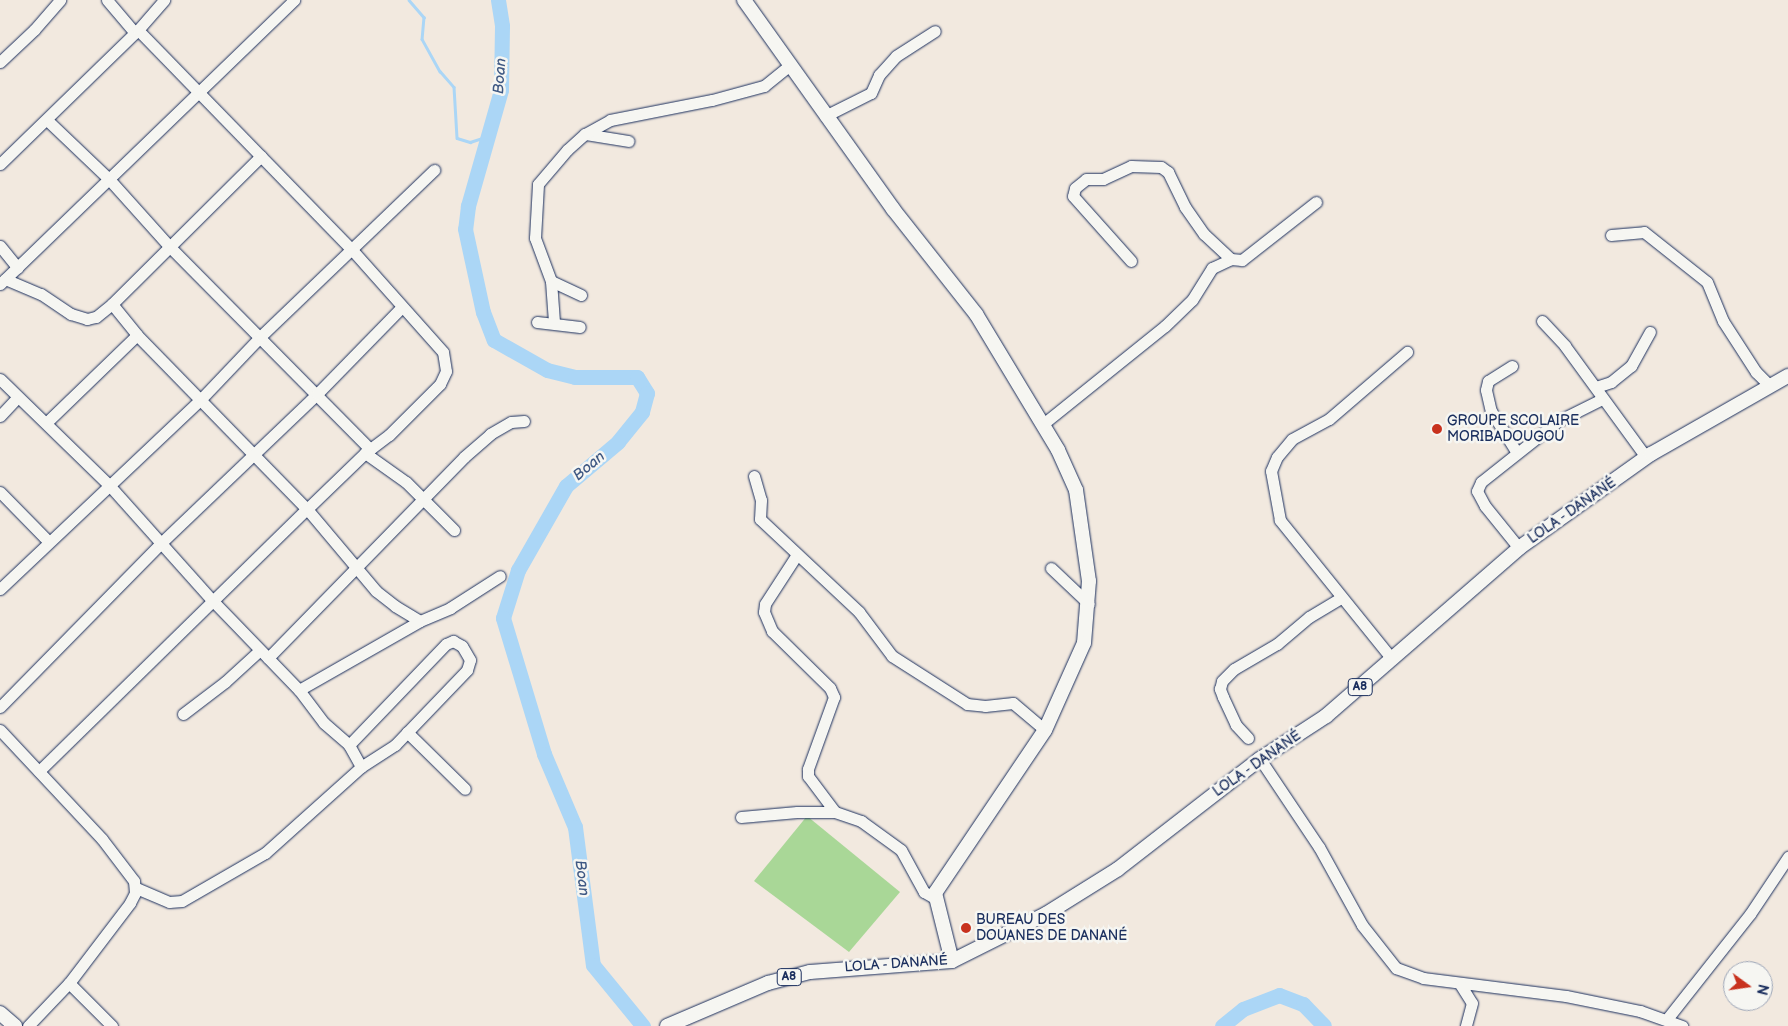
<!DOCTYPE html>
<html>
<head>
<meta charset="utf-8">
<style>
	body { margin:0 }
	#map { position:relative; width:1788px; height:1026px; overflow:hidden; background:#f2e9df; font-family:"Balsamiq Sans",sans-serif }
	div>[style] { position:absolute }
	.green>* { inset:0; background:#a9d797 }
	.stream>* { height:2.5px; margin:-1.25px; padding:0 1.25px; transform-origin:1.25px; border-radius:1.25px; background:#abd6f6 }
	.river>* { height:15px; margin:-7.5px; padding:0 7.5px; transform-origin:7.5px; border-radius:7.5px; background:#abd6f6 }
	.roads { filter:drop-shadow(0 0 1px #1b2f5e) drop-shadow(0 0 1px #1b2f5e) }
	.minor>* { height:11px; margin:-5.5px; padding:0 5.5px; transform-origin:5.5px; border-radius:5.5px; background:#f6f6f2 }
	.major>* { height:14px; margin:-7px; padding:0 7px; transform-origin:7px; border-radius:7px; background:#f6f6f2 }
	.dots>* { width:14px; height:14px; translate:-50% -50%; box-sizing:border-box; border:2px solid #f6f6f2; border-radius:50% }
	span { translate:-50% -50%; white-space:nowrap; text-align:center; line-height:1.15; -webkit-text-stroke:5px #f6f6f2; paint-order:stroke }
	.shield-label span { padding:1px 4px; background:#f6f6f2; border:1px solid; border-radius:4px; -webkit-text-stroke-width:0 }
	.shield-label { font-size:12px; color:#1b2f5e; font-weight:700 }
	.poi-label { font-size:14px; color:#1b2f5e }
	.left { translate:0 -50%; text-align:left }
	.street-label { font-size:14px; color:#1b2f5e }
	.water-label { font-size:15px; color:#3f5984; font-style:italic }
	.north { position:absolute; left:1723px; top:961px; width:50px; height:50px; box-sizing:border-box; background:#f6f6f2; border:1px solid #9ea6b7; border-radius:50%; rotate:104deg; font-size:14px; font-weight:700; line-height:20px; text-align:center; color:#1b2f5e }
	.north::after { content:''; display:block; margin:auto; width:18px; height:22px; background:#c8321e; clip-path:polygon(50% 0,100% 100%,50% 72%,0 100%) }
</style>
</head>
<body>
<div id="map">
	<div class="green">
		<i style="clip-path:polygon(807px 816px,900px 892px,849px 952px,754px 881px)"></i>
	</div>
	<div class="stream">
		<i style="left:409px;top:0;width:23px;rotate:49deg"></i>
		<i style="left:424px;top:17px;width:22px;rotate:95deg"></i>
		<i style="left:422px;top:39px;width:37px;rotate:61deg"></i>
		<i style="left:440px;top:71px;width:21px;rotate:49deg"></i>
		<i style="left:454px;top:87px;width:51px;rotate:86.6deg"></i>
		<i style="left:457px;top:138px;width:14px;rotate:17deg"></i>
		<i style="left:470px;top:142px;width:20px;rotate:-18deg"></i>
	</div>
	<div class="river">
		<i style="left:498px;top:0;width:26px;rotate:81deg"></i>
		<i style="left:502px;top:26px;width:64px;rotate:90.9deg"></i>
		<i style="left:501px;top:90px;width:121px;rotate:105.9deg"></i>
		<i style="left:468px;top:206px;width:23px;rotate:97deg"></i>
		<i style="left:465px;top:229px;width:85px;rotate:77.8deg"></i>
		<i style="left:483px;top:312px;width:30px;rotate:69deg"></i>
		<i style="left:494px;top:340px;width:61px;rotate:29.5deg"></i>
		<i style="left:547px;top:370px;width:29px;rotate:14deg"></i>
		<i style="left:575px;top:377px;width:62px"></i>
		<i style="left:637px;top:377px;width:19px;rotate:58deg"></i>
		<i style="left:647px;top:393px;width:20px;rotate:105deg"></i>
		<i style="left:642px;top:412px;width:38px;rotate:129deg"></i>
		<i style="left:618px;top:442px;width:68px;rotate:139.8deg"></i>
		<i style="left:566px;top:486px;width:97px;rotate:119.7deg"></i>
		<i style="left:518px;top:570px;width:50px;rotate:107.4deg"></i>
		<i style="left:503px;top:618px;width:142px;rotate:73.2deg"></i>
		<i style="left:544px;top:754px;width:79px;rotate:67deg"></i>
		<i style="left:575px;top:827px;width:139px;rotate:82.6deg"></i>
		<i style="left:593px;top:965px;width:79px;rotate:50.7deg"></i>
		<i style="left:1222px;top:1026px;width:27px;rotate:-39deg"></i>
		<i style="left:1243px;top:1009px;width:39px;rotate:-21deg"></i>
		<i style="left:1279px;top:995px;width:26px;rotate:21deg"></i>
		<i style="left:1303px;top:1004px;width:30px;rotate:46deg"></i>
	</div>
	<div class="roads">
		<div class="minor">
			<i style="left:107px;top:0;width:43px;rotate:49.7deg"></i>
			<i style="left:0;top:62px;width:47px;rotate:-43.3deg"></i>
			<i style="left:34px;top:30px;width:40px;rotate:-49deg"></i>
			<i style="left:825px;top:116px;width:51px;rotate:-26.6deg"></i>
			<i style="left:871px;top:93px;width:20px;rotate:-66deg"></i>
			<i style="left:879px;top:75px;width:25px;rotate:-48deg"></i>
			<i style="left:896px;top:56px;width:46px;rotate:-32.7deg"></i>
			<i style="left:47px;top:120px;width:84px;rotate:43.6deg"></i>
			<i style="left:108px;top:178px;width:91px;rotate:48.1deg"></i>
			<i style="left:169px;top:246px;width:286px;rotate:45.3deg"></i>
			<i style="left:585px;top:134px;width:44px;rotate:9.2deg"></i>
			<i style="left:0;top:164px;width:192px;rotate:-44.2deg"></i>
			<i style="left:138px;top:30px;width:40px;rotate:-49deg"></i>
			<i style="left:1611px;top:235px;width:33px;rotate:-5deg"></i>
			<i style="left:1644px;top:232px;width:80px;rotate:38.4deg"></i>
			<i style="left:1707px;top:282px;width:42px;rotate:67.7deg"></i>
			<i style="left:1723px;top:321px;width:61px;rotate:57.1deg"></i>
			<i style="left:1756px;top:372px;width:18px;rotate:45deg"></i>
			<i style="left:0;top:246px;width:28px;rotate:51deg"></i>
			<i style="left:1131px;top:261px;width:87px;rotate:-131.7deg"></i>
			<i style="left:1073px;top:196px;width:8px;rotate:-76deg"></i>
			<i style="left:1075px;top:188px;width:14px;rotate:-39deg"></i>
			<i style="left:1086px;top:179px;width:17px"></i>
			<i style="left:1103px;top:179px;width:31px;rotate:-25deg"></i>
			<i style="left:1131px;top:166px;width:30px;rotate:2deg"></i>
			<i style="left:1161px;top:167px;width:9px;rotate:36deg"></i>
			<i style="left:1168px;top:172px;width:39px;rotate:64deg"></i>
			<i style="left:1185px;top:207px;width:33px;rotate:55deg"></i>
			<i style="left:1204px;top:234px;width:37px;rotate:43deg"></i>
			<i style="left:5px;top:279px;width:39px;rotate:23deg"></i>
			<i style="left:41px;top:294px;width:36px;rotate:34deg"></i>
			<i style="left:71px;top:314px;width:17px;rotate:17deg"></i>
			<i style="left:87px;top:319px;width:9px;rotate:-13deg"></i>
			<i style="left:96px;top:317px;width:21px;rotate:-39deg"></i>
			<i style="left:112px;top:304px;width:210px;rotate:-44.8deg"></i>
			<i style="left:551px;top:281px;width:41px;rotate:85.8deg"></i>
			<i style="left:0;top:284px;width:409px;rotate:-44deg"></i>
			<i style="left:581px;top:295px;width:33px;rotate:-155deg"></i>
			<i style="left:551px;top:281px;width:46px;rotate:-110.4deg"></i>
			<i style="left:535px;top:238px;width:54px;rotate:-86.8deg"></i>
			<i style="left:538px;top:184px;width:45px;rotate:-49.5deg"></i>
			<i style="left:567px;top:150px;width:24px;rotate:-42deg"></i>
			<i style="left:585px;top:134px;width:29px;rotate:-29deg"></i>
			<i style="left:610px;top:120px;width:104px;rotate:-11.1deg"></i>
			<i style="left:712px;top:100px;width:54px;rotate:-15.1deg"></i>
			<i style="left:764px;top:86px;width:33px;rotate:-39deg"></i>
			<i style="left:112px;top:304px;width:40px;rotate:51deg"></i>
			<i style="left:137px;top:335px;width:243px;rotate:45.7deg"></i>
			<i style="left:307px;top:509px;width:107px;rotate:49.9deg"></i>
			<i style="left:376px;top:591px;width:24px;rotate:38deg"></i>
			<i style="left:395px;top:606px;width:29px;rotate:31deg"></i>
			<i style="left:420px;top:621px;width:33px;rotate:-23deg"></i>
			<i style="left:450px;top:608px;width:59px;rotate:-32.6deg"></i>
			<i style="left:1542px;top:321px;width:34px;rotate:47deg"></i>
			<i style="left:1565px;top:346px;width:137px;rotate:53.9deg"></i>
			<i style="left:537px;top:322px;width:43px;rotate:6.6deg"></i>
			<i style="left:1512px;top:366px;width:28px;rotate:148deg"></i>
			<i style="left:1488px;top:381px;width:9px;rotate:103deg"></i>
			<i style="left:1486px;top:390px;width:22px;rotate:77deg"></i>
			<i style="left:1491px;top:411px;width:49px;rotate:58.2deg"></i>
			<i style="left:0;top:379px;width:152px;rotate:44.2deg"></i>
			<i style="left:109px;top:485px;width:154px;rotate:48.2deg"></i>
			<i style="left:212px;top:600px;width:125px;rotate:46deg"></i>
			<i style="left:299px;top:690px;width:41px;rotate:52.9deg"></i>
			<i style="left:324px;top:723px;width:33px;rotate:41deg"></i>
			<i style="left:349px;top:745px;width:25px;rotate:61deg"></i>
			<i style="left:361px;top:767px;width:129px;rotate:138.1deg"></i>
			<i style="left:265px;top:853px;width:96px;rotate:150deg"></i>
			<i style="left:182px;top:901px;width:13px;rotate:176deg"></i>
			<i style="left:169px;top:902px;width:36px;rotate:-157deg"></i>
			<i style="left:1596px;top:387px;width:16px;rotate:-18deg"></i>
			<i style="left:1611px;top:382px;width:26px;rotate:-39deg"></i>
			<i style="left:1631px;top:366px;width:39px;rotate:-61deg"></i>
			<i style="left:0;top:416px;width:25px;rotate:-47deg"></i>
			<i style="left:47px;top:422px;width:125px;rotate:-44deg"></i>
			<i style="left:1043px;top:424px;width:156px;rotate:-38.8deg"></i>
			<i style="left:1165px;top:326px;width:37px;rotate:-44deg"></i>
			<i style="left:1192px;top:300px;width:38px;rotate:-58deg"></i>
			<i style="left:1212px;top:268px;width:21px;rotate:-25deg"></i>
			<i style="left:1231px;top:259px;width:11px;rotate:5deg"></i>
			<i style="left:1242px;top:260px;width:94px;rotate:-38.1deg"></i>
			<i style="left:365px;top:453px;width:50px;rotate:35.3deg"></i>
			<i style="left:406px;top:482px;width:68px;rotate:45deg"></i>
			<i style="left:754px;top:476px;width:25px;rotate:74deg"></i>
			<i style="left:761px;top:500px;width:19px;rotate:93deg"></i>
			<i style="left:760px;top:519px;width:136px;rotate:43.2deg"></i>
			<i style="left:859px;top:612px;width:55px;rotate:53.1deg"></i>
			<i style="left:892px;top:656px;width:89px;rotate:32.6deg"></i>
			<i style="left:967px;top:704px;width:18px;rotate:6deg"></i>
			<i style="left:985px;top:706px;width:28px;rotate:-6deg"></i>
			<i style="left:1013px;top:703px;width:42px;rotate:40.2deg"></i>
			<i style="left:0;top:492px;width:67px;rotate:45.6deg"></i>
			<i style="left:1519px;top:548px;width:54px;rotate:-129deg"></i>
			<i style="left:1485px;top:506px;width:17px;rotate:-118deg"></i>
			<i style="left:1477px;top:491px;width:10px;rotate:-66deg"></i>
			<i style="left:1481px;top:482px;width:98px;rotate:-38.4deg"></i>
			<i style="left:1558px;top:421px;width:49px;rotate:-26.6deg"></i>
			<i style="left:796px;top:556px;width:57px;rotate:122.9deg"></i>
			<i style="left:765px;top:604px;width:8px;rotate:97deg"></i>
			<i style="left:764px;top:612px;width:21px;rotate:67deg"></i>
			<i style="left:772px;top:631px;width:81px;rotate:44.5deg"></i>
			<i style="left:830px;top:688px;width:10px;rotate:66deg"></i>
			<i style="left:834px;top:697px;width:77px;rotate:109.9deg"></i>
			<i style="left:808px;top:769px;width:7px;rotate:90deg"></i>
			<i style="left:808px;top:776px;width:45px;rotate:53.1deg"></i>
			<i style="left:1051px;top:568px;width:52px;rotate:43.5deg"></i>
			<i style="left:0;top:589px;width:277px;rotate:-43.4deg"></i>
			<i style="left:201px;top:399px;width:87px;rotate:-46.4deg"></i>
			<i style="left:261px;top:336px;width:240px;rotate:-43.8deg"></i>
			<i style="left:268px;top:658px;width:281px;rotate:-45.7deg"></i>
			<i style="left:464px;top:457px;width:35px;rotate:-41deg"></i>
			<i style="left:490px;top:434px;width:24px;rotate:-30deg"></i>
			<i style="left:511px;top:422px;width:13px;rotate:-4deg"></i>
			<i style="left:1392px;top:659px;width:179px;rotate:-128.9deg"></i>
			<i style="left:1280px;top:520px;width:50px;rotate:-100.4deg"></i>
			<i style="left:1271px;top:471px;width:15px;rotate:-67deg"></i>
			<i style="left:1277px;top:457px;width:23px;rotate:-50deg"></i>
			<i style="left:1292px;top:439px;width:42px;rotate:-28.4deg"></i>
			<i style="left:1329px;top:419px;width:103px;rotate:-40.7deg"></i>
			<i style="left:299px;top:690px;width:139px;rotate:-29.7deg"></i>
			<i style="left:0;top:707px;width:230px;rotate:-45.5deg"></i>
			<i style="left:161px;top:543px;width:216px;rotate:-43.7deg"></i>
			<i style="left:317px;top:394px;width:120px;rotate:-45.7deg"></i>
			<i style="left:183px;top:714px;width:53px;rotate:-37.3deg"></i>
			<i style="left:225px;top:682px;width:47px;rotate:-42.4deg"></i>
			<i style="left:0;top:730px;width:149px;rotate:46.9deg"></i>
			<i style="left:102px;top:839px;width:53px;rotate:52.7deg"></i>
			<i style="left:134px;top:881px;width:12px;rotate:85deg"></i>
			<i style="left:135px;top:893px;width:11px;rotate:117deg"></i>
			<i style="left:130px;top:903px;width:101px;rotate:127.3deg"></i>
			<i style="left:69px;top:983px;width:61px;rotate:45deg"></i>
			<i style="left:407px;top:732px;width:81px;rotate:44.5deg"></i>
			<i style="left:1248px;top:738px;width:18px;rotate:-133deg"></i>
			<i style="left:1236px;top:725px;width:31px;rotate:-115deg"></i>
			<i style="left:1223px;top:697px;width:9px;rotate:-111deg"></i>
			<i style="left:1220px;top:689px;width:8px;rotate:-76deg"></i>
			<i style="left:1222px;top:681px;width:17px;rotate:-45deg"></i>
			<i style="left:1234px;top:669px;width:50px;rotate:-30.2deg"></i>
			<i style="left:1277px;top:644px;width:42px;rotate:-40.2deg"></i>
			<i style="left:1309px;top:617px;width:37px;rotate:-31deg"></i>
			<i style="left:349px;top:745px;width:140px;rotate:-46.2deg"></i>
			<i style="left:446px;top:644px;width:8px;rotate:-23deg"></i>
			<i style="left:453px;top:641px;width:10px;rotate:29deg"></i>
			<i style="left:462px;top:646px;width:16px;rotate:60deg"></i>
			<i style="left:470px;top:660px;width:10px;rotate:107deg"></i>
			<i style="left:467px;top:670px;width:104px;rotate:133.8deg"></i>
			<i style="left:395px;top:745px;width:40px;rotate:147.1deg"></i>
			<i style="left:1260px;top:759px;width:106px;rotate:56.2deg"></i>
			<i style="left:1319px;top:847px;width:89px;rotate:61.1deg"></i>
			<i style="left:1362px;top:925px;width:55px;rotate:51.7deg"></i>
			<i style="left:1396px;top:968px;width:29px;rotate:20deg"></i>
			<i style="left:1423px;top:978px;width:144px;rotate:7.2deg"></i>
			<i style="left:1566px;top:996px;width:76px;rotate:11.5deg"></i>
			<i style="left:1640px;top:1011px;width:45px;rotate:19.7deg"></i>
			<i style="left:39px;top:771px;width:375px;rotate:-44.4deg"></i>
			<i style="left:307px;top:509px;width:81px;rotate:-44deg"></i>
			<i style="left:365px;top:453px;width:30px;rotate:-37deg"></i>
			<i style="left:389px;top:435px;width:72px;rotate:-45deg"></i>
			<i style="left:440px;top:384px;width:14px;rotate:-65deg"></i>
			<i style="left:446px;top:371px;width:19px;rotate:-99deg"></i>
			<i style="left:443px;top:352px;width:137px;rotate:-131.7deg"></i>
			<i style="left:352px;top:250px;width:307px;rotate:-134.2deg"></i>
			<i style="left:741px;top:817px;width:56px;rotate:-5.1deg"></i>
			<i style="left:797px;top:812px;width:38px"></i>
			<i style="left:835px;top:812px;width:28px;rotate:19deg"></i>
			<i style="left:861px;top:821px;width:49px;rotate:35.9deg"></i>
			<i style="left:901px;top:850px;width:48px;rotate:61.3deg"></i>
			<i style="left:924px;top:892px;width:10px;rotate:29deg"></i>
			<i style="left:1460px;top:984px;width:22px;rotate:58deg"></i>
			<i style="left:1472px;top:1003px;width:24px;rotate:105deg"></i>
			<i style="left:1667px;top:1019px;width:134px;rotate:-51.7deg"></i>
			<i style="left:1750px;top:914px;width:69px;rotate:-56.3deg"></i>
			<i style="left:28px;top:1026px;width:59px;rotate:-46.4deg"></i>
		</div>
		<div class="major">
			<i style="left:744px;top:0;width:257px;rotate:54.5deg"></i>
			<i style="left:893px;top:209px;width:134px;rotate:51.7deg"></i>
			<i style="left:976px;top:314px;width:159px;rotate:58.9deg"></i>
			<i style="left:1058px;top:450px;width:44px;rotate:65.8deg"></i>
			<i style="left:1076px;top:490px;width:92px;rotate:81.9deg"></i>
			<i style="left:1089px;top:581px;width:62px;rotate:94.6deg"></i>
			<i style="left:1084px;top:643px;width:95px;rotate:114.1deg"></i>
			<i style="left:1045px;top:730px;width:197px;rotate:124deg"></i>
			<i style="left:935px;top:893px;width:70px;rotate:76deg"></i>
			<i style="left:0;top:1013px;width:20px;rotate:41deg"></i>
			<i style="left:667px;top:1026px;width:110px;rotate:-23.1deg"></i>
			<i style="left:768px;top:983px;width:43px;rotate:-14.7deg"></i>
			<i style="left:810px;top:972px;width:142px;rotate:-4.4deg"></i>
			<i style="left:952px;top:961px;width:105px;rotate:-26.6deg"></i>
			<i style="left:1046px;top:914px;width:85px;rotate:-32deg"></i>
			<i style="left:1118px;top:869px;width:180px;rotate:-37.8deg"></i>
			<i style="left:1260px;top:759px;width:79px;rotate:-33.1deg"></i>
			<i style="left:1326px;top:716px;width:256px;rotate:-41deg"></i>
			<i style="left:1519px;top:548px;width:162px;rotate:-35.5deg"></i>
			<i style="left:1651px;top:454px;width:158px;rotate:-29.7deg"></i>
		</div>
	</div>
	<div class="dots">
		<i style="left:1437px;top:429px;background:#c8321e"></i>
		<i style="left:966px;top:928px;background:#c8321e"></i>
	</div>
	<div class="shield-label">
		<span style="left:1360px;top:687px">A8</span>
		<span style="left:789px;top:977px">A8</span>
	</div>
	<div class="poi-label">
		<span class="left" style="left:1447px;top:429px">GROUPE SCOLAIRE<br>MORIBADOUGOU</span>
		<span class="left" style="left:976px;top:928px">BUREAU DES<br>DOUANES DE DANANÉ</span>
	</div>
	<div class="street-label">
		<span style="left:1572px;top:511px;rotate:-35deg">LOLA - DANANÉ</span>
		<span style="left:1257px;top:764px;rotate:-35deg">LOLA - DANANÉ</span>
		<span style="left:896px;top:964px;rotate:-4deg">LOLA - DANANÉ</span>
	</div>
	<div class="water-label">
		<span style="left:500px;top:76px;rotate:-86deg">Boan</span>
		<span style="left:589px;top:466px;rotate:-40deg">Boan</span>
		<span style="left:582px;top:878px;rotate:83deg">Boan</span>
	</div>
	<div class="north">N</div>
</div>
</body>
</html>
